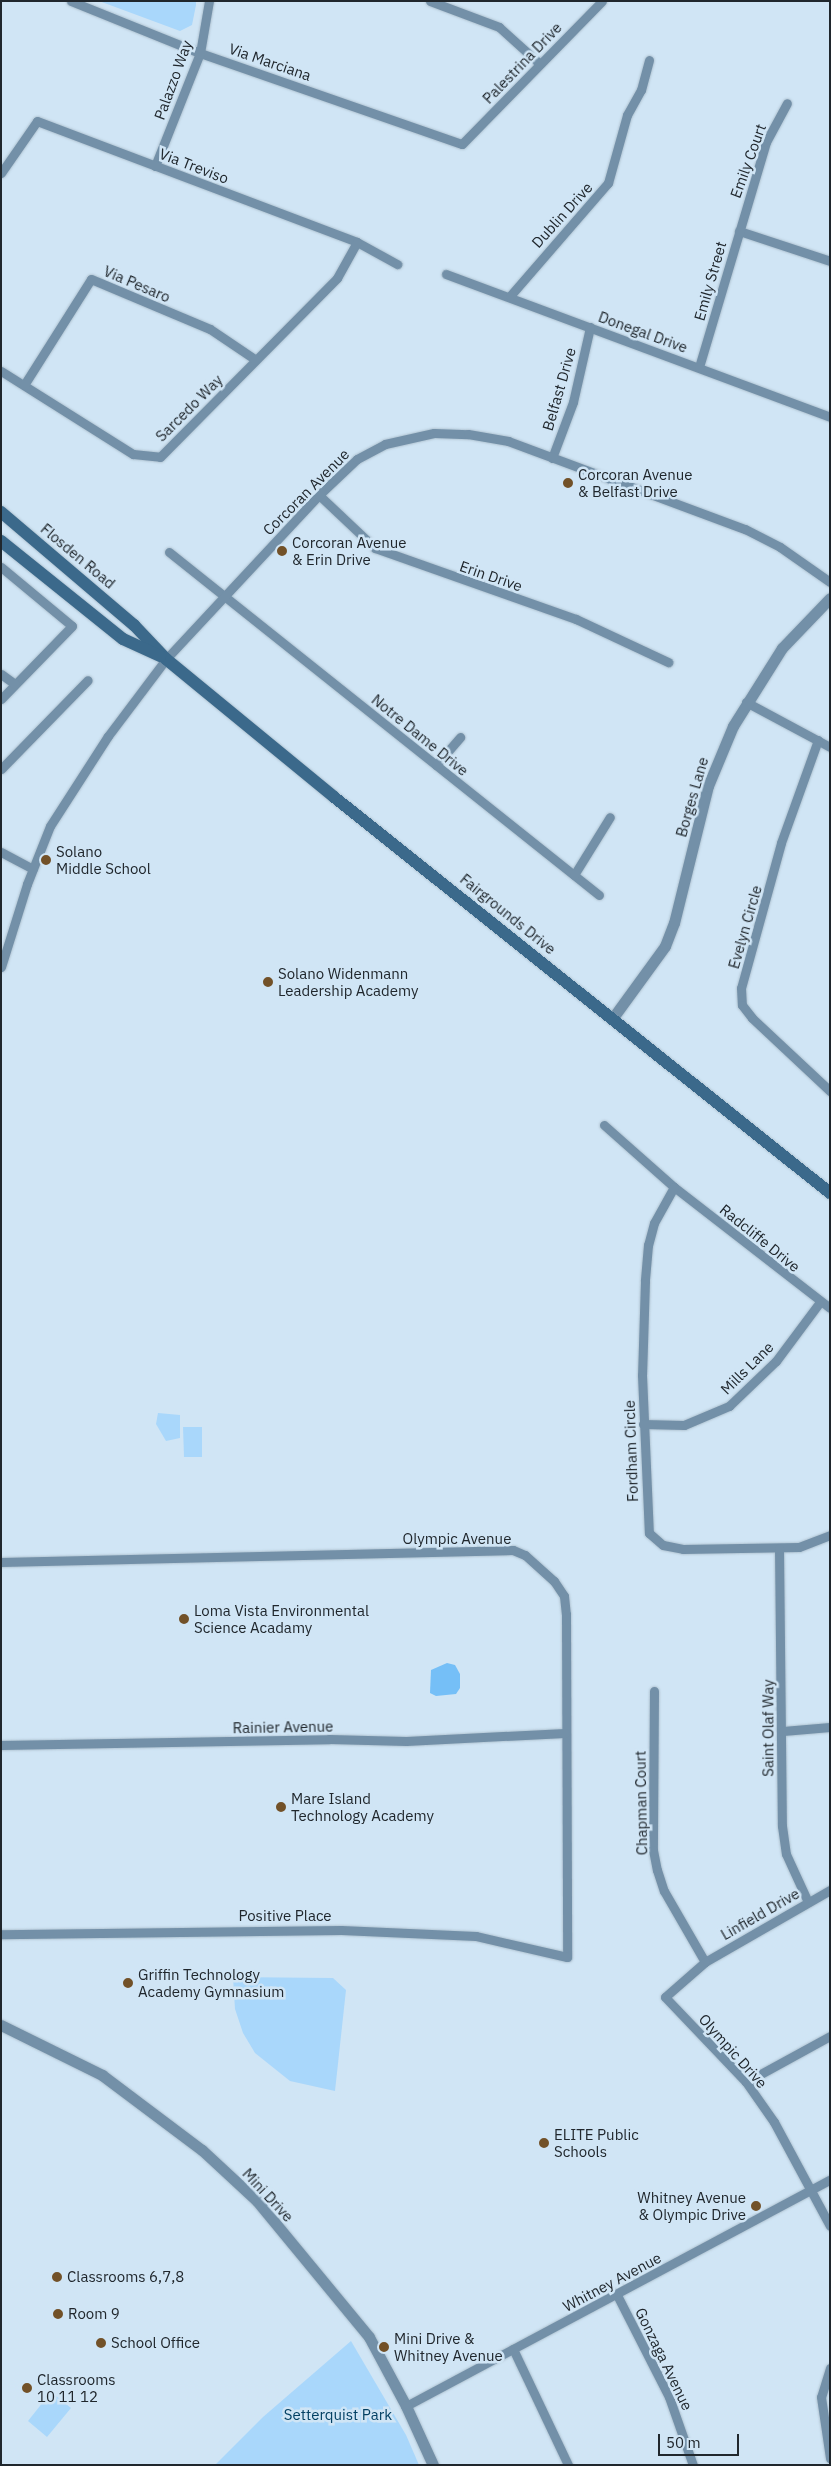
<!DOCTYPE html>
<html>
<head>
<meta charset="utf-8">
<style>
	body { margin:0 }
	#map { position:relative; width:831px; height:2466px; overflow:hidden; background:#d0e5f5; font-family:"IBM Plex Sans",sans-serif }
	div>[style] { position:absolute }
	.green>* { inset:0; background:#a9d7fb }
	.water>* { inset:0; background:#75bff7 }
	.roads { filter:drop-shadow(0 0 1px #b0c3d1) drop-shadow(0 0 1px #b0c3d1) }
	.minor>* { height:9px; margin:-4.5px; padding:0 4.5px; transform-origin:4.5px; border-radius:4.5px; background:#7390a8 }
	.tertiary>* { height:11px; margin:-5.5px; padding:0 5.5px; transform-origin:5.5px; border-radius:5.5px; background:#7390a8 }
	.secondary>* { height:12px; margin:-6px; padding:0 6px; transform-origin:6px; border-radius:6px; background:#3b698b }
	.dots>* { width:14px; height:14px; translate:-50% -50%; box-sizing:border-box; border:2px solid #d0e5f5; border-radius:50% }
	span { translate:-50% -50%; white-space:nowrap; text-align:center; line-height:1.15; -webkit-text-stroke:5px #d0e5f5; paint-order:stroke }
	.street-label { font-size:15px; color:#20272d }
	.poi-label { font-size:15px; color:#20272d }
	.left { translate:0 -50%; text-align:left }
	.right { translate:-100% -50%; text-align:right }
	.park-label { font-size:15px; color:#034063 }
	.frame { position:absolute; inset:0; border:2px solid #20272d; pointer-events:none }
	.scale { position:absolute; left:658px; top:2434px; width:81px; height:22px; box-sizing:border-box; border:2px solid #20272d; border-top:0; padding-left:6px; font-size:15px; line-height:18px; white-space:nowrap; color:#20272d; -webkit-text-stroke:4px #d0e5f5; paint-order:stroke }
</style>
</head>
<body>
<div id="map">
	<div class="green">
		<i style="clip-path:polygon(99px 1px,196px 1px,196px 5px,192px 25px,180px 31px)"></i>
		<i style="clip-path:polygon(158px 1413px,180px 1415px,180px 1438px,166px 1441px,156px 1424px)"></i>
		<i style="clip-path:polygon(183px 1427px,202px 1427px,202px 1457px,184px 1457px)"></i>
		<i style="clip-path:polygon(233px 1977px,333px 1978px,346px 1990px,335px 2091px,290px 2081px,255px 2053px,243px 2033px,235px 2009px)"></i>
		<i style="clip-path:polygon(351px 2341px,406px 2435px,419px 2465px,215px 2465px,263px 2417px)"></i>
		<i style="clip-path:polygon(51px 2392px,71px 2408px,47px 2437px,28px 2421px)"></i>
	</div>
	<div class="water">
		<i style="clip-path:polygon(447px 1663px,455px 1665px,460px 1674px,460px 1688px,456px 1694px,436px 1696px,430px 1693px,431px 1670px)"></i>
	</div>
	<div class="roads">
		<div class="minor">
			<i style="left:71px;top:1px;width:139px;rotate:22deg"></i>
			<i style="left:200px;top:53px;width:277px;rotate:19.2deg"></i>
			<i style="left:462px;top:144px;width:200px;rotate:-45.6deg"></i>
			<i style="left:430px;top:1px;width:74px;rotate:20.6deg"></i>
			<i style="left:499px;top:27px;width:55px;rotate:42.1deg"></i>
			<i style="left:155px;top:166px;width:122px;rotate:-68.3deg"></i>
			<i style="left:200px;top:53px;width:53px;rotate:-80.2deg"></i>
			<i style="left:1px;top:173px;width:63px;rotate:-55.3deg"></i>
			<i style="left:37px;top:121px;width:342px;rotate:20.7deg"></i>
			<i style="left:357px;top:242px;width:46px;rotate:28.8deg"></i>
			<i style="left:739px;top:231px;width:96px;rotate:18.2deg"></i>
			<i style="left:446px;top:274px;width:410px;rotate:20.4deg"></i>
			<i style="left:510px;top:296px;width:150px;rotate:-49.1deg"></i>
			<i style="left:608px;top:183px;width:71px;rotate:-74.4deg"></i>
			<i style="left:627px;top:115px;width:29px;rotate:-61deg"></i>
			<i style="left:641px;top:90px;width:31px;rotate:-75deg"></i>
			<i style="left:699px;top:367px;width:235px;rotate:-73.4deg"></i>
			<i style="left:766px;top:142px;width:44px;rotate:-61.7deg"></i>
			<i style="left:1px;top:371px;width:156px;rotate:32.2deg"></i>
			<i style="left:133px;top:454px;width:27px;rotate:6deg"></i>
			<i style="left:160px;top:457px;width:252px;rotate:-45.3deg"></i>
			<i style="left:337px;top:278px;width:41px;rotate:-60.9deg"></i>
			<i style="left:24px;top:385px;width:125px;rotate:-57.7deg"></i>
			<i style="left:91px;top:279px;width:129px;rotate:22.8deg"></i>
			<i style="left:210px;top:329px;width:55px;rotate:34deg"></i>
			<i style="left:552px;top:458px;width:60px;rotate:-69.4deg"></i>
			<i style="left:573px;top:402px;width:77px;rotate:-77.2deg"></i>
			<i style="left:319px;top:495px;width:77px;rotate:43.4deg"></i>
			<i style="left:375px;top:548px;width:213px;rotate:19.5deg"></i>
			<i style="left:576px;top:619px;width:102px;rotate:25.1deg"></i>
			<i style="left:169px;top:552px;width:550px;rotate:38.58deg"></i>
			<i style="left:1px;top:567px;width:92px;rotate:39.7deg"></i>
			<i style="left:72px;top:626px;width:102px;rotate:134.2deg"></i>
			<i style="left:1px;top:674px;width:17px;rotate:36deg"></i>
			<i style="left:746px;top:702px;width:95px;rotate:28.2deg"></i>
			<i style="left:818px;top:740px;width:109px;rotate:109.8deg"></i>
			<i style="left:781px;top:843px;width:150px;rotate:105.4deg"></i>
			<i style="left:741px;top:988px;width:17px;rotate:87deg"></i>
			<i style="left:742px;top:1005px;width:16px;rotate:52deg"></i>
			<i style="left:752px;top:1018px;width:107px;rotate:43.1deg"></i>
			<i style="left:436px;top:765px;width:37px;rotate:-49deg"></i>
			<i style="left:1px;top:769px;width:124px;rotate:-45.7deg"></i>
			<i style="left:1px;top:852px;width:36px;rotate:28deg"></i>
			<i style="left:574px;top:875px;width:68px;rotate:-58.2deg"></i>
			<i style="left:1px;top:967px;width:87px;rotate:-72.6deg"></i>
			<i style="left:27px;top:884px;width:62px;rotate:-68.4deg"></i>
			<i style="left:50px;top:826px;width:107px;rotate:-57.2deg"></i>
			<i style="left:108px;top:736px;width:96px;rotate:-53deg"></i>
			<i style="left:166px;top:659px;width:224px;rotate:-47deg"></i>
			<i style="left:319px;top:495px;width:52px;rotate:-43.5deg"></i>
			<i style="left:357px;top:459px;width:32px;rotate:-28deg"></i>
			<i style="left:385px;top:444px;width:50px;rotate:-12.7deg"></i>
			<i style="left:434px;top:433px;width:34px;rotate:2deg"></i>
			<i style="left:468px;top:434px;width:41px;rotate:9.9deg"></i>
			<i style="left:508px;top:441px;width:253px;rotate:20.4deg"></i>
			<i style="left:745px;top:529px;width:39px;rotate:27deg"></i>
			<i style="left:780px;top:547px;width:61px;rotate:35deg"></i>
			<i style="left:604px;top:1125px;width:94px;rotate:41.5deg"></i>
			<i style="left:674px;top:1187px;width:197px;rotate:37.8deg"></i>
			<i style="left:674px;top:1187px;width:41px;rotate:119.1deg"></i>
			<i style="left:654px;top:1223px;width:23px;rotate:105deg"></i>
			<i style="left:648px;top:1245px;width:36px;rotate:95deg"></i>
			<i style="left:645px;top:1281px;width:94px;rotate:91.8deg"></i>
			<i style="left:642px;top:1375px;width:158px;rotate:87.5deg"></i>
			<i style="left:649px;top:1533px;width:18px;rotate:41deg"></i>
			<i style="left:663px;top:1545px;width:20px;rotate:11deg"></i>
			<i style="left:683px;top:1549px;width:116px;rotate:-1deg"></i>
			<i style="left:799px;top:1547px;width:33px;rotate:-21deg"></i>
			<i style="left:643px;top:1424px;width:41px;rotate:1.4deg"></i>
			<i style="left:684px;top:1425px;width:49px;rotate:-22.9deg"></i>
			<i style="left:729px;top:1406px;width:65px;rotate:-43.8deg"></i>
			<i style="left:776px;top:1361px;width:74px;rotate:-53.3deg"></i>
			<i style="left:779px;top:1548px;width:278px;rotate:89.4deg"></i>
			<i style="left:782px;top:1826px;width:28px;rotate:82deg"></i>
			<i style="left:786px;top:1854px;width:53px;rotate:65.4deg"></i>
			<i style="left:1px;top:1562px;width:512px;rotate:-1.34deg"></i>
			<i style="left:513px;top:1550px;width:13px;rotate:23deg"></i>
			<i style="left:525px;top:1555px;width:39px;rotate:42deg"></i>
			<i style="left:554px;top:1581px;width:18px;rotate:56deg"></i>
			<i style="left:564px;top:1596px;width:18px;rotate:84deg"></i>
			<i style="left:566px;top:1614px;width:343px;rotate:89.8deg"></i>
			<i style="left:567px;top:1957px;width:93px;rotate:-167deg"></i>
			<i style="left:476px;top:1936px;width:135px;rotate:-177.5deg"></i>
			<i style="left:341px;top:1930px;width:340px;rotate:179.3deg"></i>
			<i style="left:654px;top:1691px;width:159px;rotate:90.4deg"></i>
			<i style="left:653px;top:1850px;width:20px;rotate:79deg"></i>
			<i style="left:657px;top:1870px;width:22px;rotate:72deg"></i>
			<i style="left:664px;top:1891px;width:82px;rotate:60deg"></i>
			<i style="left:783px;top:1731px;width:47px;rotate:-4.9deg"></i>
			<i style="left:1px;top:1745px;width:328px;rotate:-1deg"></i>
			<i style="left:329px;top:1739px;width:77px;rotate:1.5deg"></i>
			<i style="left:406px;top:1741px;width:159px;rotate:-2.9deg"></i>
			<i style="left:830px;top:1890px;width:144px;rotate:150.1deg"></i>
			<i style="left:705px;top:1962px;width:53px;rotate:138.8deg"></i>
			<i style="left:665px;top:1997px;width:117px;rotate:46.4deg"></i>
			<i style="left:746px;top:2082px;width:49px;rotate:55deg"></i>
			<i style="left:774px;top:2122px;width:118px;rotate:61.7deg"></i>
			<i style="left:746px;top:2082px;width:96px;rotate:-28.7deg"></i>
			<i style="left:617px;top:2295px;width:114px;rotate:63deg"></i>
			<i style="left:669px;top:2397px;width:72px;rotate:70.6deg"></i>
			<i style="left:513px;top:2349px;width:128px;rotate:64.6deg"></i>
			<i style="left:830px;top:2368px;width:30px;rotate:107deg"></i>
			<i style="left:821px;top:2397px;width:62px;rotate:81.6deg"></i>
			<i style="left:406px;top:2406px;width:480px;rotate:-28.1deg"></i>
		</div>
		<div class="tertiary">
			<i style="left:612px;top:1019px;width:90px;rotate:-54deg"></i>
			<i style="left:665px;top:946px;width:25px;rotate:-69deg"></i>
			<i style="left:674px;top:923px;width:141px;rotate:-76.1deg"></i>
			<i style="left:708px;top:786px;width:65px;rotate:-67.4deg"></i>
			<i style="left:733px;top:726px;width:92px;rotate:-57.9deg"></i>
			<i style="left:782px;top:648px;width:69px;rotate:-46.2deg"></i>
			<i style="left:1px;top:2025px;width:113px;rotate:26.3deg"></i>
			<i style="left:102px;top:2075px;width:125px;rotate:36.9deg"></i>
			<i style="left:202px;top:2150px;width:75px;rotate:42.8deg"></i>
			<i style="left:257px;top:2201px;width:176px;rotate:50.5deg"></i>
			<i style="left:369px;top:2337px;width:78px;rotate:61.8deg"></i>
			<i style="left:406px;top:2406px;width:65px;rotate:65.4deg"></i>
		</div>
		<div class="secondary">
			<i style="left:1px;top:512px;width:175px;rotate:40.4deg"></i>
			<i style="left:134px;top:625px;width:47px;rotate:46.7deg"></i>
			<i style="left:166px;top:659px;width:217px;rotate:39.4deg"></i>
			<i style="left:334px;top:797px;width:635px;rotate:38.6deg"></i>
			<i style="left:1px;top:541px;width:156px;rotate:38.8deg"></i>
			<i style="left:123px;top:639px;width:41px;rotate:24.7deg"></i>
		</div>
	</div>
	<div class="dots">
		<i style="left:568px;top:483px;background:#725128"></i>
		<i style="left:282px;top:551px;background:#725128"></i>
		<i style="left:46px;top:860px;background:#725128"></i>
		<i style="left:268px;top:982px;background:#725128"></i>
		<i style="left:184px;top:1619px;background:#725128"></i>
		<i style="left:281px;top:1807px;background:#725128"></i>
		<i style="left:128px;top:1983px;background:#725128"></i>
		<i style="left:544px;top:2143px;background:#725128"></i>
		<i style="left:756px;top:2206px;background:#725128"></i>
		<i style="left:57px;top:2277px;background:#725128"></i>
		<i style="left:58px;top:2314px;background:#725128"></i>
		<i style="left:101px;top:2343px;background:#725128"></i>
		<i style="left:384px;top:2347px;background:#725128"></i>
		<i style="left:27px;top:2388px;background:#725128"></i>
	</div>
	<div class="street-label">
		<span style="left:270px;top:62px;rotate:19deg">Via Marciana</span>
		<span style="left:522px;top:63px;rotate:-46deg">Palestrina Drive</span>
		<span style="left:173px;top:80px;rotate:-70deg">Palazzo Way</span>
		<span style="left:748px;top:161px;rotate:-70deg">Emily Court</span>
		<span style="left:194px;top:166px;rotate:21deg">Via Treviso</span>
		<span style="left:562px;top:215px;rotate:-48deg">Dublin Drive</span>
		<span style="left:710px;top:281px;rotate:-74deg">Emily Street</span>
		<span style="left:137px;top:284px;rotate:23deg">Via Pesaro</span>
		<span style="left:643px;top:332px;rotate:20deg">Donegal Drive</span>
		<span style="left:559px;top:389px;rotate:-74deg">Belfast Drive</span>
		<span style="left:189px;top:408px;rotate:-45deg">Sarcedo Way</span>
		<span style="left:306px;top:492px;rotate:-45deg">Corcoran Avenue</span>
		<span style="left:78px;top:556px;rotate:40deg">Flosden Road</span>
		<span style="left:491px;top:576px;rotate:19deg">Erin Drive</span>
		<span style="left:420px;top:735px;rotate:39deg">Notre Dame Drive</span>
		<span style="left:692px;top:797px;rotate:-74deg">Borges Lane</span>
		<span style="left:508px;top:914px;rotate:39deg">Fairgrounds Drive</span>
		<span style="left:745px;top:927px;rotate:-74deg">Evelyn Circle</span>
		<span style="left:760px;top:1238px;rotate:39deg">Radcliffe Drive</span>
		<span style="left:747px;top:1368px;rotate:-45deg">Mills Lane</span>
		<span style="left:631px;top:1451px;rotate:-92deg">Fordham Circle</span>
		<span style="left:457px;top:1539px">Olympic Avenue</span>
		<span style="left:283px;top:1727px;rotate:-1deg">Rainier Avenue</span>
		<span style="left:768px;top:1728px;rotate:-90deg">Saint Olaf Way</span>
		<span style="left:641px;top:1803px;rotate:-91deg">Chapman Court</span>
		<span style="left:760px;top:1914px;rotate:-30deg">Linfield Drive</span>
		<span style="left:285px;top:1916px">Positive Place</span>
		<span style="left:733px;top:2051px;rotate:48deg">Olympic Drive</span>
		<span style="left:268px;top:2195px;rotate:47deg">Mini Drive</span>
		<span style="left:612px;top:2282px;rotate:-28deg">Whitney Avenue</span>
		<span style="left:664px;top:2359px;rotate:64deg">Gonzaga Avenue</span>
	</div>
	<div class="poi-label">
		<span class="left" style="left:578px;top:483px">Corcoran Avenue<br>&amp; Belfast Drive</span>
		<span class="left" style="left:292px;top:551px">Corcoran Avenue<br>&amp; Erin Drive</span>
		<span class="left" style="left:56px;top:860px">Solano<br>Middle School</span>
		<span class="left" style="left:278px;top:982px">Solano Widenmann<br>Leadership Academy</span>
		<span class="left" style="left:194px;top:1619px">Loma Vista Environmental<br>Science Acadamy</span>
		<span class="left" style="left:291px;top:1807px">Mare Island<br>Technology Academy</span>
		<span class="left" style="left:138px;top:1983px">Griffin Technology<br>Academy Gymnasium</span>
		<span class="left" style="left:554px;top:2143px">ELITE Public<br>Schools</span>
		<span class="right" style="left:746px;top:2206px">Whitney Avenue<br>&amp; Olympic Drive</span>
		<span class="left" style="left:67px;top:2277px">Classrooms 6,7,8</span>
		<span class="left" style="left:68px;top:2314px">Room 9</span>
		<span class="left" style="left:394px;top:2347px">Mini Drive &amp;<br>Whitney Avenue</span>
		<span class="left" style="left:111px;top:2343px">School Office</span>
		<span class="left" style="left:37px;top:2388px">Classrooms<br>10 11 12</span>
	</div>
	<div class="park-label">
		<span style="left:338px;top:2415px">Setterquist Park</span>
	</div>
	<div class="frame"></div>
	<div class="scale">50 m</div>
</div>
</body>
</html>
